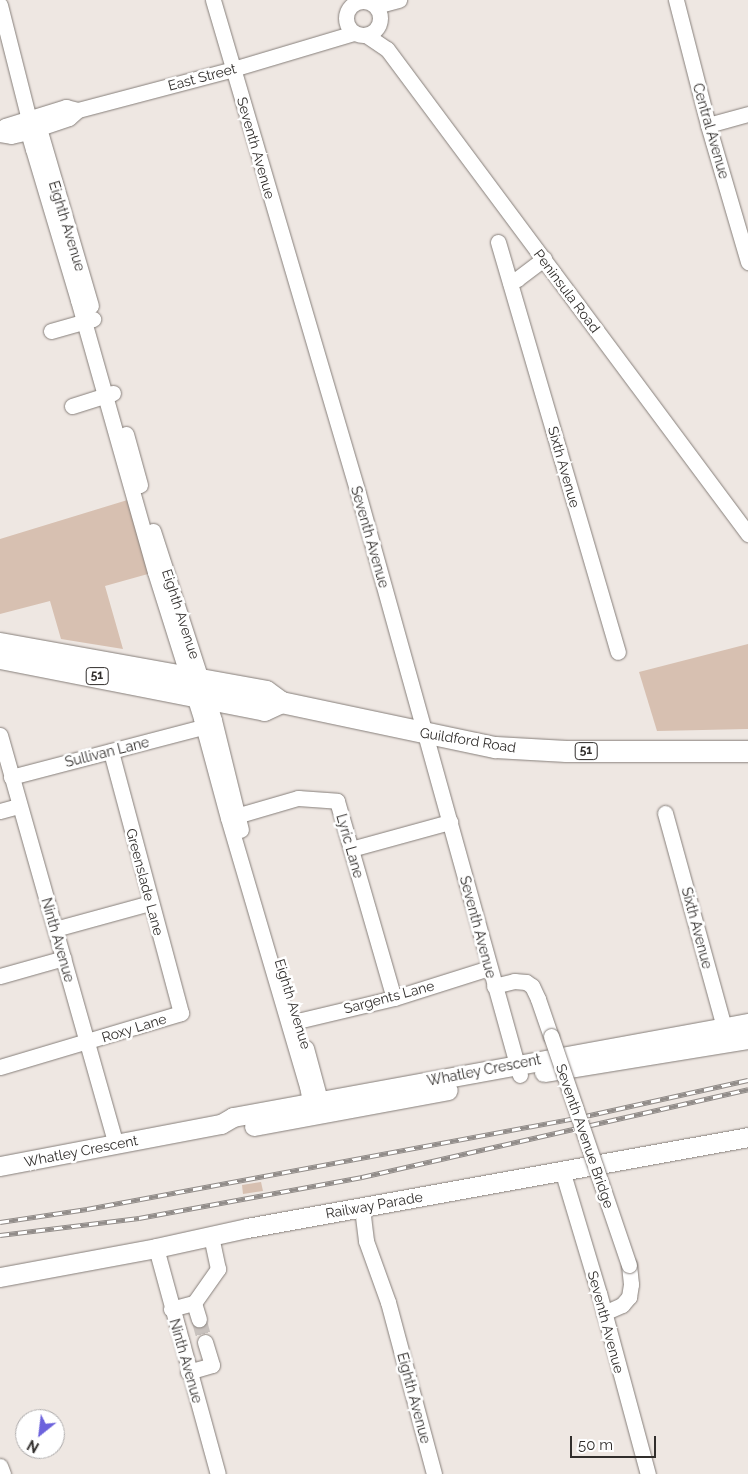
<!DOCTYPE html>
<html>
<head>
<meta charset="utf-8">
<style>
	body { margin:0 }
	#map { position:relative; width:748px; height:1474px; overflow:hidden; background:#eee7e2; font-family:Raleway,sans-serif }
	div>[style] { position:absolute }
	.green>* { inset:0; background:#d7c0b1 }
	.minor-tunnel>* { height:15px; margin-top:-7.5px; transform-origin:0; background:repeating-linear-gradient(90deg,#c8c2be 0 15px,transparent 0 23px) }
	.roads { filter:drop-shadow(0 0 1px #867f7a) drop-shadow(0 0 1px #867f7a) }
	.minor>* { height:15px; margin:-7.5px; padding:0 7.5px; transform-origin:7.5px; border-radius:7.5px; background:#fff }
	.minor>.ring { margin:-7.5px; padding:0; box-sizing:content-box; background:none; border:15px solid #fff; border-radius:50% }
	.major>* { height:19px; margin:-9.5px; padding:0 9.5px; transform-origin:9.5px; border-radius:9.5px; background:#fff }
	.highway>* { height:21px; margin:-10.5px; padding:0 10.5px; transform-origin:10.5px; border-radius:10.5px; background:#fff }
	.rail>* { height:5px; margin-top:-2.5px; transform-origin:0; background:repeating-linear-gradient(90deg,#fff 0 9px,#918c89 0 18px); box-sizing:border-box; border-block:1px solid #918c89 }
	.bridges { filter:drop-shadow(0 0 1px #867f7a) drop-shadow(0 0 1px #867f7a) }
	.minor-bridge>* { height:15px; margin:-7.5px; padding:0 7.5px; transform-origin:7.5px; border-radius:7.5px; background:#fff }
	span { translate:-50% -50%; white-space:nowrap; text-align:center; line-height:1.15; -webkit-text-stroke:5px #fff; paint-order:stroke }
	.shield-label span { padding:1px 4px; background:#fff; border:1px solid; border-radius:4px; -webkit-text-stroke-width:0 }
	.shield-label { font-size:12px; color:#312e2c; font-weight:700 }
	.street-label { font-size:14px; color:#312e2c }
	.north { position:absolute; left:15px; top:1409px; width:50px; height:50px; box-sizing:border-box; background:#fff; border:1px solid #adabab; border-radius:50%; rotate:209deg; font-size:14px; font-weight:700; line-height:20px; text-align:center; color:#312e2c }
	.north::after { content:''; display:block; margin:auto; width:18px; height:22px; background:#6c62dc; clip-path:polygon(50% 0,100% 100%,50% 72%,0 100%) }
	.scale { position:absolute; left:570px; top:1436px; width:86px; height:22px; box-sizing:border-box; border:2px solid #312e2c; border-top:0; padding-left:6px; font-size:15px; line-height:18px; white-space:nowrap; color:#312e2c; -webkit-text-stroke:4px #fff; paint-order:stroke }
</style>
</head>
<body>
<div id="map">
	<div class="green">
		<i style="clip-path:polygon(134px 498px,155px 572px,105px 586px,123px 649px,61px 639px,50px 601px,0 614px,0 539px)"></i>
		<i style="clip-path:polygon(748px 644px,748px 729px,657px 731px,639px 672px)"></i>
		<i style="clip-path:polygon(261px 1182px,263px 1191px,243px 1194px,242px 1185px)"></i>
	</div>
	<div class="minor-tunnel">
		<i style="left:199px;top:1319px;width:24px;rotate:75deg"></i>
	</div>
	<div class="roads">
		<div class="minor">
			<i style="left:213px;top:0;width:514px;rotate:73.61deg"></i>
			<i style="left:358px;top:493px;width:604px;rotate:74.45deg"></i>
			<i style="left:676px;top:0;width:129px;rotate:75.6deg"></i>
			<i style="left:708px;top:125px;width:143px;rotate:73.7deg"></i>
			<i class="ring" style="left:346px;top:1px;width:19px;height:19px"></i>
			<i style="left:0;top:5px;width:119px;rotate:75.8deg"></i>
			<i style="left:29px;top:120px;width:12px;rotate:95deg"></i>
			<i style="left:28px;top:132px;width:18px;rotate:74deg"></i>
			<i style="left:33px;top:149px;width:158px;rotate:73.4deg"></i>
			<i style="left:78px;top:300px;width:283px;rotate:74.2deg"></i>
			<i style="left:155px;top:572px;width:153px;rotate:72.5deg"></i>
			<i style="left:201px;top:718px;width:104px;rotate:74.9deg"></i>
			<i style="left:228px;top:818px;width:279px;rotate:73.6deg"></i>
			<i style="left:307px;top:1086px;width:26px;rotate:79deg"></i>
			<i style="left:376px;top:6px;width:24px;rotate:-15deg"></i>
			<i style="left:366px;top:35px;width:25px;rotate:34deg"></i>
			<i style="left:387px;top:49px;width:605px;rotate:53.34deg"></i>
			<i style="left:29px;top:120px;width:13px;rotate:39deg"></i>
			<i style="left:39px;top:128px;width:185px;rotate:73.7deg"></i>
			<i style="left:708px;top:125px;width:41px;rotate:-15.4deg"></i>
			<i style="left:0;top:130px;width:6px;rotate:-39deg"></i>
			<i style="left:5px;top:126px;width:64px;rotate:-17.3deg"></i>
			<i style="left:66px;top:107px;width:12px;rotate:14deg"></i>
			<i style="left:78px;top:110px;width:160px;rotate:-14.8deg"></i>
			<i style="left:233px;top:69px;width:126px;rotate:-16.6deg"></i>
			<i style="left:0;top:134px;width:11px;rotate:10deg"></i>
			<i style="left:11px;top:136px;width:17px;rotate:-13deg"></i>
			<i style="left:28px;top:132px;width:43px;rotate:-18.9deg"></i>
			<i style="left:69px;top:118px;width:12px;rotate:-42deg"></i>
			<i style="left:498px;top:242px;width:427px;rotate:73.7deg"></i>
			<i style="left:510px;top:282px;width:8px;rotate:-23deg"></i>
			<i style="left:517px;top:279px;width:34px;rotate:-37deg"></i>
			<i style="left:51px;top:331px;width:44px;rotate:-15.9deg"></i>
			<i style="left:72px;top:406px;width:43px;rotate:-17.6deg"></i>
			<i style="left:126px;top:434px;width:53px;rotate:74.6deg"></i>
			<i style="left:153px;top:531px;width:199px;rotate:72.1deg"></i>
			<i style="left:214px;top:720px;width:113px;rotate:76.2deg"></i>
			<i style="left:0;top:735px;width:425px;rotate:74.2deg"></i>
			<i style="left:11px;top:777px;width:198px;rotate:-14.6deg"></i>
			<i style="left:0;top:811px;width:20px;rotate:-15deg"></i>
			<i style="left:665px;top:813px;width:233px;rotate:74.6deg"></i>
			<i style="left:229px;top:818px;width:72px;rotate:-16.2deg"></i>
			<i style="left:298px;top:798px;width:39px;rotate:4deg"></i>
			<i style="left:337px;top:801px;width:205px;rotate:73.9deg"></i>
			<i style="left:351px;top:849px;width:103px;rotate:-15.3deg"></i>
			<i style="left:55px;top:929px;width:98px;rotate:-15.3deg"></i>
			<i style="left:0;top:976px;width:66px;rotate:-15.7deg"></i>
			<i style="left:494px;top:986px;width:21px;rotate:-14deg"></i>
			<i style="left:514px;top:981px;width:12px;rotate:5deg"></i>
			<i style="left:526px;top:982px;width:7px;rotate:34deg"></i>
			<i style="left:532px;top:986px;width:14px;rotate:65deg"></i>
			<i style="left:538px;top:999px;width:39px;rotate:71deg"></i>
			<i style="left:289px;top:1023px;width:108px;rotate:-13.4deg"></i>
			<i style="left:394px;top:998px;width:100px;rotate:-17.5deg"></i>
			<i style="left:306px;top:1048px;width:65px;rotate:74.9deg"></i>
			<i style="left:0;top:1067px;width:189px;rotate:-16.6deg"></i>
			<i style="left:181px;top:1013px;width:271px;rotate:-105deg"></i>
			<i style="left:562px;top:1170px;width:128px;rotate:73.3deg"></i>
			<i style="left:599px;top:1293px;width:188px;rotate:74.9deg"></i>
			<i style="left:362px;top:1208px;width:33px;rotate:83deg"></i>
			<i style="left:366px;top:1241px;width:65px;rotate:70.2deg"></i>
			<i style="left:388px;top:1302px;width:178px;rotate:75deg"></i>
			<i style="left:156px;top:1248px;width:234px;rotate:74.7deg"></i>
			<i style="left:194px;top:1303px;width:17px;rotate:73deg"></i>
			<i style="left:171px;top:1309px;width:24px;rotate:-15deg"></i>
			<i style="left:194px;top:1303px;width:42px;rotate:-54.8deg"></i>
			<i style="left:218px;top:1269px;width:33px;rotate:-102deg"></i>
			<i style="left:604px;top:1313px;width:20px;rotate:-24deg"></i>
			<i style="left:622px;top:1305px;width:11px;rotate:-49deg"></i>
			<i style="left:629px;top:1297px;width:13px;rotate:-81deg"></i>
			<i style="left:631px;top:1284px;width:19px;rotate:-96deg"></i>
			<i style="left:188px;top:1372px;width:25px;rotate:-16deg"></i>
			<i style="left:212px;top:1365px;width:24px;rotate:-107deg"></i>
			<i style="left:0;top:1466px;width:9px;rotate:69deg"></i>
		</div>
		<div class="major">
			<i style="left:544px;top:1072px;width:207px;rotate:-9.2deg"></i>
			<i style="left:254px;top:1126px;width:197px;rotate:-10.5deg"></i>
			<i style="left:0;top:1166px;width:225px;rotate:-10.8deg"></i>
			<i style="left:221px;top:1124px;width:14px;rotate:-30deg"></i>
			<i style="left:233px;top:1117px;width:524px;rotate:-10.34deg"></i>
			<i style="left:0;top:1277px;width:159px;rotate:-10.5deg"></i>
			<i style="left:156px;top:1248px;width:93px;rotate:-12.4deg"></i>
			<i style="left:247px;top:1228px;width:509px;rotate:-10.29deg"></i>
		</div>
		<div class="highway">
			<i style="left:0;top:643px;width:270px;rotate:10.2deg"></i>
			<i style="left:266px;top:691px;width:19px;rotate:36deg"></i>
			<i style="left:281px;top:702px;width:219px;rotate:11.9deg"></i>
			<i style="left:495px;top:747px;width:71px;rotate:3.2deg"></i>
			<i style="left:566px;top:751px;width:182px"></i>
			<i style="left:0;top:658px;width:269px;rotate:11.1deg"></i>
			<i style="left:264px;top:710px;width:19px;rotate:-25deg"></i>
		</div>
	</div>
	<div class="rail">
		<i style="left:0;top:1222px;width:88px;rotate:-8.5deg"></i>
		<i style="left:87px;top:1209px;width:502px;rotate:-10.55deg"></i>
		<i style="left:581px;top:1117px;width:171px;rotate:-12.5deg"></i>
		<i style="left:0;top:1235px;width:140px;rotate:-7deg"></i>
		<i style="left:139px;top:1218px;width:227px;rotate:-10.4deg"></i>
		<i style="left:362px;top:1177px;width:396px;rotate:-12.8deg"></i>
	</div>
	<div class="bridges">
		<div class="minor-bridge">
			<i style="left:551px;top:1036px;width:242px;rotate:71.2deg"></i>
		</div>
	</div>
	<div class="shield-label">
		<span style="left:97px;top:676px">51</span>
		<span style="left:586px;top:751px">51</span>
	</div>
	<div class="street-label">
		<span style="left:202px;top:77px;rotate:-15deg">East Street</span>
		<span style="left:711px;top:131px;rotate:74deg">Central Avenue</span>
		<span style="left:256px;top:148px;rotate:74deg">Seventh Avenue</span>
		<span style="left:67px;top:226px;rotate:73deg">Eighth Avenue</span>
		<span style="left:567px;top:291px;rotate:53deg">Peninsula Road</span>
		<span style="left:564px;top:467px;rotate:74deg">Sixth Avenue</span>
		<span style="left:370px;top:537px;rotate:74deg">Seventh Avenue</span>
		<span style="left:181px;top:614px;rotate:72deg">Eighth Avenue</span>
		<span style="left:468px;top:740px;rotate:9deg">Guildford Road</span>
		<span style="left:107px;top:752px;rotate:-14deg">Sullivan Lane</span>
		<span style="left:350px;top:846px;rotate:74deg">Lyric Lane</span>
		<span style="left:145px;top:882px;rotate:75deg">Greenslade Lane</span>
		<span style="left:478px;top:927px;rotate:75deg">Seventh Avenue</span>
		<span style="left:697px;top:928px;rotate:75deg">Sixth Avenue</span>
		<span style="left:58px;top:940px;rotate:74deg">Ninth Avenue</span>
		<span style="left:389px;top:997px;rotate:-15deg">Sargents Lane</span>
		<span style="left:293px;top:1004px;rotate:73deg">Eighth Avenue</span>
		<span style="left:134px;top:1028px;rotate:-17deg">Roxy Lane</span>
		<span style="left:484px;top:1070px;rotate:-11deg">Whatley Crescent</span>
		<span style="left:585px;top:1136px;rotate:71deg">Seventh Avenue Bridge</span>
		<span style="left:81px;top:1151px;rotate:-11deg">Whatley Crescent</span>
		<span style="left:374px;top:1205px;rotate:-10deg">Railway Parade</span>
		<span style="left:606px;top:1322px;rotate:75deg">Seventh Avenue</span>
		<span style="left:186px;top:1361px;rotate:74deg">Ninth Avenue</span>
		<span style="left:414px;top:1398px;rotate:75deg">Eighth Avenue</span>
	</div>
	<div class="north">N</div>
	<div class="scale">50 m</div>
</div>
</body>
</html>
